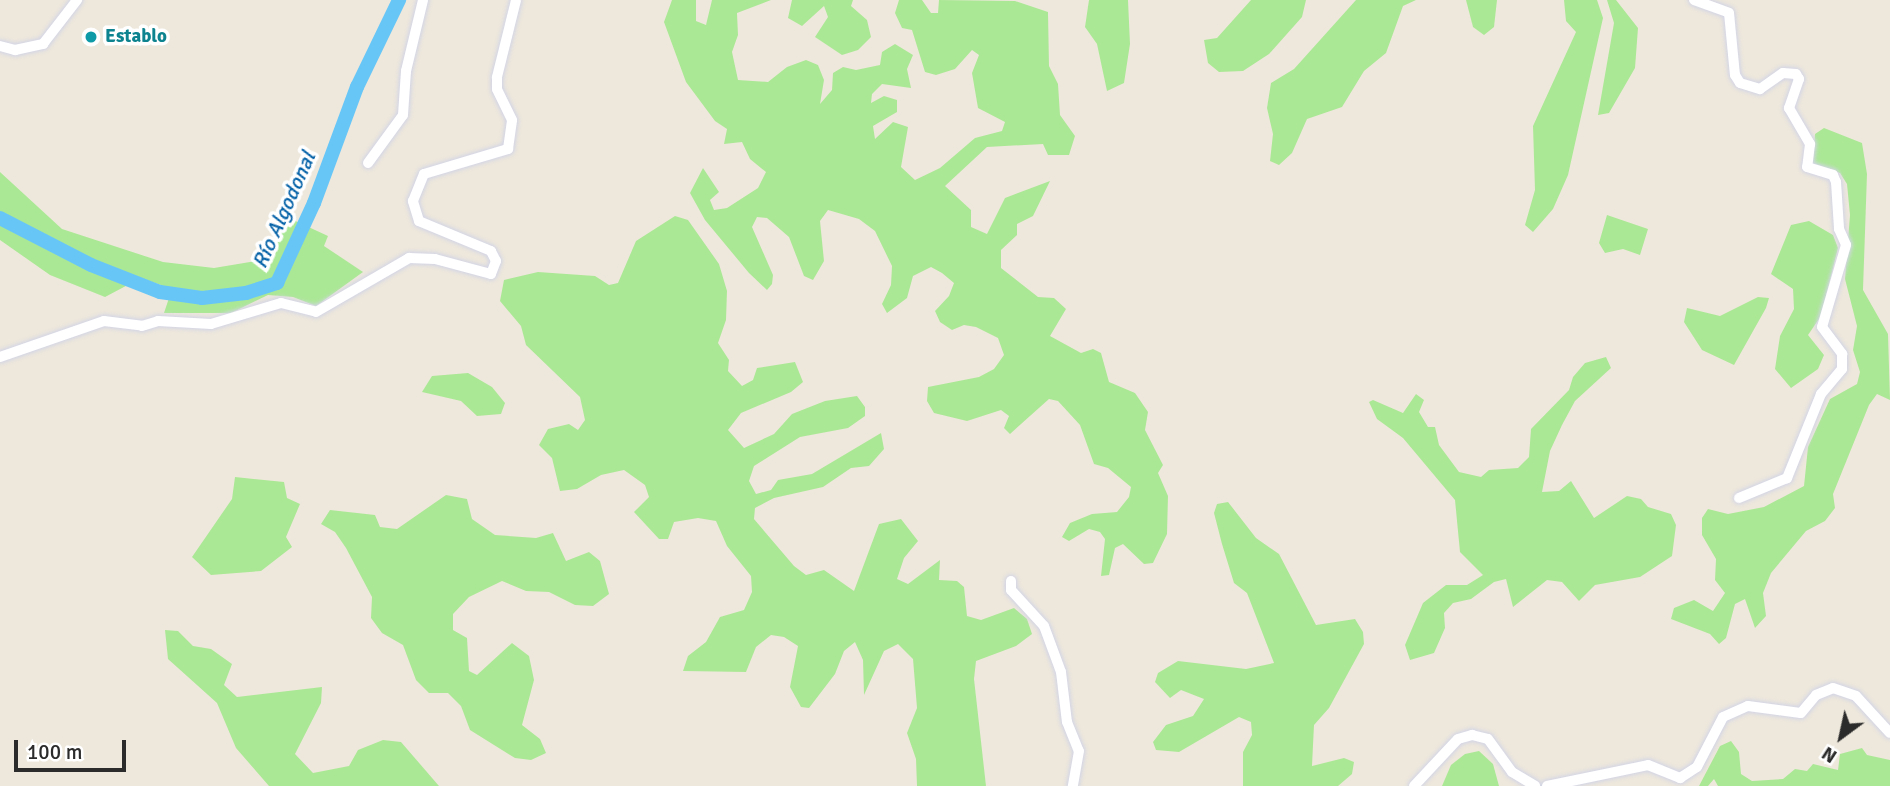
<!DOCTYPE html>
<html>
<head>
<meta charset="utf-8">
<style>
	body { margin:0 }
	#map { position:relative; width:1890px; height:786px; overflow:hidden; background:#eee8dc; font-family:Signika,sans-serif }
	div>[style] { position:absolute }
	.green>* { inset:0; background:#abe895 }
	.river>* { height:14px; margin:-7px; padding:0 7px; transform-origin:7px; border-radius:7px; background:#68c6f7 }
	.roads { filter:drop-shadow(0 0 2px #d2d4e5) drop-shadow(0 0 2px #d2d4e5) }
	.minor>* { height:10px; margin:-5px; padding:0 5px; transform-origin:5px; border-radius:5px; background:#fff }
	.dots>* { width:19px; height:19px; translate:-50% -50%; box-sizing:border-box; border:4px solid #fff; border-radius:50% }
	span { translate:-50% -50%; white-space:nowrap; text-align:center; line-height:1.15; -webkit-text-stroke:7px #fff; paint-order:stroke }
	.culture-label { font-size:19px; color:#0d838f; font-weight:700 }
	.left { translate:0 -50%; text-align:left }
	.water-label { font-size:21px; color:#0461a7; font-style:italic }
	.north { position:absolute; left:1806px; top:702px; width:70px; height:70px; -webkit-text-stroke:5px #fff; paint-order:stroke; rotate:213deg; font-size:19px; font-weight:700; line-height:28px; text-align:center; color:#2b2b2b }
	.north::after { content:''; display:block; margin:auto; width:24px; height:32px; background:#2b2b2b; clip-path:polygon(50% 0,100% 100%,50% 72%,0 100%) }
	.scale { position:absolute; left:14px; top:740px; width:112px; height:32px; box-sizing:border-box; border:4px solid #2b2b2b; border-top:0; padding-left:9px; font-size:21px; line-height:24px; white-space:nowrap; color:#2b2b2b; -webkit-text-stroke:5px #fff; paint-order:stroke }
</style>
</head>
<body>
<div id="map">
	<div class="green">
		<i style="clip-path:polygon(672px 0,696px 0,696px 21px,706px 25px,712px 0,771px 0,737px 13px,738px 35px,732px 52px,738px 80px,768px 82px,787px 67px,806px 60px,818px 65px,824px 80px,820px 104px,832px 90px,833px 73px,843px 67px,856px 70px,880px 65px,882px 52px,895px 44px,913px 55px,907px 69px,911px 88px,882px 84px,872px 94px,871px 103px,884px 96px,897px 100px,897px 112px,873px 126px,875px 139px,893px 122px,908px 127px,901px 167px,915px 180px,940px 168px,975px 138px,1002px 131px,1005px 122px,978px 108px,972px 73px,979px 55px,972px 50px,955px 69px,936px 75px,925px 72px,912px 30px,902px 28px,895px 13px,899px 0,922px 0,931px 13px,938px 13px,939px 0,1015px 1px,1048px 12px,1049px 66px,1058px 84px,1060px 115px,1075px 136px,1069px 155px,1048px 155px,1043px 144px,987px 147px,945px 186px,971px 210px,971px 227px,987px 234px,1005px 198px,1050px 181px,1033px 216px,1017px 224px,1017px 235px,1001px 250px,1001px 268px,1038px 297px,1054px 298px,1066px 309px,1050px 336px,1081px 353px,1093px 349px,1101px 353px,1109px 382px,1135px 393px,1148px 412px,1145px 430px,1163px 465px,1158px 473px,1168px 496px,1167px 534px,1153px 563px,1144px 564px,1123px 544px,1115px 548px,1109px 575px,1101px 576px,1105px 539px,1100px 532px,1089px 529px,1069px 541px,1062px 537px,1070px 523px,1092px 514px,1117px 512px,1129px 497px,1131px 487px,1108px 468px,1094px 464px,1080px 425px,1058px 401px,1049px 399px,1010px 434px,1004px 428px,1009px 416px,1001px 410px,967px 421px,934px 413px,927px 401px,928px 387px,979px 377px,994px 369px,1004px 355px,998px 338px,976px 327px,964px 325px,952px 330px,940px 322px,935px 311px,949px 296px,954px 283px,942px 273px,931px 267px,913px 276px,907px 298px,887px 313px,882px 304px,891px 285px,892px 266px,875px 231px,859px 219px,828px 210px,820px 221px,824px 261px,813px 280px,804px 276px,789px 237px,767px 218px,757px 217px,752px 227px,773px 275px,772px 284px,767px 290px,749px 273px,705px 220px,690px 193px,703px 168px,719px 192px,710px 200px,714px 210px,727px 208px,758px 188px,766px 172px,750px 159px,742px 142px,724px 144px,727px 129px,715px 121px,686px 82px,664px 22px)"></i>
		<i style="clip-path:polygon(792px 0,853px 0,851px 6px,867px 20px,871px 37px,858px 50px,842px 55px,815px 37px,828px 17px,824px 6px,802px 26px,788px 18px)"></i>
		<i style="clip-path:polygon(1089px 0,1128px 0,1130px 44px,1124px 83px,1107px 91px,1097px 44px,1085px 27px)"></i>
		<i style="clip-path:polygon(1251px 0,1306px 0,1302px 17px,1269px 54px,1243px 71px,1219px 72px,1208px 63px,1204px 40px,1217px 38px)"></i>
		<i style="clip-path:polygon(1356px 0,1416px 0,1403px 6px,1386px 53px,1364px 71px,1342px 107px,1307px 119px,1292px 153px,1279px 165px,1270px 161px,1273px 134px,1267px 108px,1271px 83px,1294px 69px)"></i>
		<i style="clip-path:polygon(1466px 0,1497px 0,1494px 27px,1484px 35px,1473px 27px)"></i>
		<i style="clip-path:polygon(1564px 0,1597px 0,1603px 18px,1568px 175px,1553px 209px,1533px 232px,1525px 225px,1535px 190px,1533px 126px,1576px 32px,1566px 21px)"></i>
		<i style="clip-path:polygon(1607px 0,1616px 0,1638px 28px,1635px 68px,1609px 113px,1598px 115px,1614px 23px)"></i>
		<i style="clip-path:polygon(1824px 128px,1862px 143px,1867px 174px,1863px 290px,1888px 334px,1890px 400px,1877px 394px,1869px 405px,1833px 494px,1835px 508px,1825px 521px,1806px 531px,1771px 573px,1763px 593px,1766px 616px,1755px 628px,1745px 599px,1735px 604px,1726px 638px,1719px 644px,1710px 634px,1671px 619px,1674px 608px,1694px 600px,1713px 611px,1725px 593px,1715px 580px,1716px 559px,1702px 535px,1702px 518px,1708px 509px,1728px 514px,1764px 507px,1804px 486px,1808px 447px,1830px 399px,1857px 384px,1860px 372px,1853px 350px,1857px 326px,1845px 279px,1850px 215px,1847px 184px,1840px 173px,1813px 163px,1815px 134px)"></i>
		<i style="clip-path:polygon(0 172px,62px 229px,163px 262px,214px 268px,256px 261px,289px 218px,328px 236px,324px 246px,363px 272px,316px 306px,293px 297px,268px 295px,231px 313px,164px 313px,172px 289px,141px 278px,105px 297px,50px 275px,0 240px)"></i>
		<i style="clip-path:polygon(1607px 215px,1648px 229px,1640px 255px,1623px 249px,1605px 253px,1599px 243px)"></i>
		<i style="clip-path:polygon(675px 216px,688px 220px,719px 264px,727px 291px,726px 320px,718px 343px,729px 360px,728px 371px,742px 386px,753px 380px,757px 368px,795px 362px,803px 382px,791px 392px,741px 413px,728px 430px,744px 448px,774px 434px,792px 414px,825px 401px,857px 396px,865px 407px,865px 416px,848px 428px,800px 437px,754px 466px,749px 481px,756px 494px,771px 490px,778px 480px,812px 474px,881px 433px,884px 449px,869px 466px,851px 468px,823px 487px,774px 498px,755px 508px,754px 519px,794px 566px,806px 575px,824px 570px,854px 591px,879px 524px,901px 519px,918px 541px,904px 558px,897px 579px,908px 584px,940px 560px,939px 580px,957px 581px,964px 587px,967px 616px,981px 620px,1014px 608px,1027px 619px,1032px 634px,1016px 646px,976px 661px,974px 679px,986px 786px,917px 786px,916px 759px,907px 733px,917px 708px,913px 659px,898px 644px,884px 651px,864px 695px,863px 660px,855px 642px,844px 651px,835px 674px,809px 708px,801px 707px,790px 687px,798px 646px,784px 637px,771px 635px,756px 647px,746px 672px,683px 671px,688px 656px,706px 642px,720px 617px,744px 610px,752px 592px,751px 576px,727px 546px,716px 521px,698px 518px,674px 522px,668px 539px,659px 539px,634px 512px,649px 497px,645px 485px,624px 470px,601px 475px,577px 489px,560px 491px,552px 458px,539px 445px,548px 429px,569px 424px,578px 430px,585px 420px,580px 397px,526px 345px,521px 326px,500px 301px,504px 280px,538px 272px,595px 276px,609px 285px,618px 283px,636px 241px)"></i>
		<i style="clip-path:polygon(1809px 221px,1833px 235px,1838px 248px,1821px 316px,1808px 335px,1824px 355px,1818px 369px,1791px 388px,1775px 369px,1780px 336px,1794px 309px,1793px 289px,1771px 274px,1791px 225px)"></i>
		<i style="clip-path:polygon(1758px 297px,1769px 298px,1766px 308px,1734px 365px,1702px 350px,1684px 322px,1687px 308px,1720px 316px)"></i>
		<i style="clip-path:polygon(1606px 357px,1611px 368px,1575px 401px,1562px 425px,1550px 451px,1542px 492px,1559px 491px,1571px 481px,1594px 518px,1627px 496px,1641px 499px,1648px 507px,1671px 514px,1676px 525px,1672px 556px,1640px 577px,1595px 585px,1579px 601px,1562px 582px,1547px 580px,1513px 607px,1506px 579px,1494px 582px,1471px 599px,1453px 603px,1444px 613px,1445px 628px,1434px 653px,1410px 660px,1405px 645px,1423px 603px,1446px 585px,1467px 585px,1483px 575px,1460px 552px,1455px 500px,1403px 438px,1377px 419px,1369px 402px,1373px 400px,1403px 413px,1416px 394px,1424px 400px,1419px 412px,1428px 427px,1435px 427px,1439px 445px,1459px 472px,1481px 477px,1489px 470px,1518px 468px,1529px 457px,1531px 429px,1569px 390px,1573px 377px,1585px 363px)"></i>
		<i style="clip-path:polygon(468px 373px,492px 387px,505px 403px,501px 414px,477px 416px,461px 401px,422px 392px,432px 376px)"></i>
		<i style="clip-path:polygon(235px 477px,284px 482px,287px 498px,300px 504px,286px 537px,292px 547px,261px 571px,211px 575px,192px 557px,232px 499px)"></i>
		<i style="clip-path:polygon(446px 495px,467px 499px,472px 519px,495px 535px,536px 538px,553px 533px,566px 561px,589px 552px,600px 561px,609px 594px,593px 606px,575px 605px,549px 592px,526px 591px,502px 581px,469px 597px,453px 614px,453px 630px,467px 638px,469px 671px,477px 675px,512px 643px,529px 656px,534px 680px,522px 725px,540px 739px,546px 753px,531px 760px,515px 758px,470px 730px,461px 706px,448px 693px,429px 693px,416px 680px,403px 645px,382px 633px,371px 618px,372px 597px,346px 548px,335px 532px,321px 524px,330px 510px,375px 515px,380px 527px,397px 529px)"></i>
		<i style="clip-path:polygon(1228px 502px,1256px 538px,1279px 554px,1316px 625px,1355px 619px,1363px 632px,1364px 644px,1329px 708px,1314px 725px,1312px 766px,1344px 758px,1354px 762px,1352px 774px,1338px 786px,1243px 786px,1243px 752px,1252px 735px,1251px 722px,1239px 717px,1179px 752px,1156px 750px,1153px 742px,1166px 725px,1193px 716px,1204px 699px,1181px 690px,1170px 698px,1155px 682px,1158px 673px,1178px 661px,1246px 669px,1274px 663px,1247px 593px,1234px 583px,1222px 544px,1214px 513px,1217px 504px)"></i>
		<i style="clip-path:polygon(165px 630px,178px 631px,193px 646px,211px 649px,232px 664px,224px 685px,237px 697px,322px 687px,321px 703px,295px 754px,313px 773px,349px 766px,358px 750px,383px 740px,401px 742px,439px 786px,269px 786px,236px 748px,217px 703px,168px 659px)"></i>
		<i style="clip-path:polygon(1731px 741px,1739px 752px,1741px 774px,1752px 781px,1783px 779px,1795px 769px,1807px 771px,1813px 764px,1838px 770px,1840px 754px,1862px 748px,1867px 755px,1890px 760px,1890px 786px,1718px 786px,1714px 779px,1708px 786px,1699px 786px,1720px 746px)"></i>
		<i style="clip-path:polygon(1479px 751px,1493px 764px,1499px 786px,1442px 786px,1451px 765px,1465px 754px)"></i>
	</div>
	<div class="river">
		<i style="left:0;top:218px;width:102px;rotate:27.3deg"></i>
		<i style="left:91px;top:265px;width:74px;rotate:21.4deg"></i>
		<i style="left:160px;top:292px;width:42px;rotate:8.1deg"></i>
		<i style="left:202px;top:298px;width:44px;rotate:-6.5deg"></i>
		<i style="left:246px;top:293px;width:33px;rotate:-18deg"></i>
		<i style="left:277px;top:283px;width:88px;rotate:-65.2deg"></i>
		<i style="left:314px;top:203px;width:124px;rotate:-69.7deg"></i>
		<i style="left:357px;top:87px;width:97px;rotate:-64.2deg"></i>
	</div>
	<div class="roads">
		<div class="minor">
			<i style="left:1694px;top:0;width:37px;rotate:20deg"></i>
			<i style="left:1729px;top:13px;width:62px;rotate:84.5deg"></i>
			<i style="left:1735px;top:75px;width:9px;rotate:58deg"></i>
			<i style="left:1740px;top:83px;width:21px;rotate:17deg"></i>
			<i style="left:1760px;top:89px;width:28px;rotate:-35deg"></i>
			<i style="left:1783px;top:73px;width:13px;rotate:4deg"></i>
			<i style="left:1796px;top:74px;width:6px;rotate:59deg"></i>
			<i style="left:1799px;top:79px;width:31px;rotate:109deg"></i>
			<i style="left:1789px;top:108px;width:42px;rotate:59.7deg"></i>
			<i style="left:1810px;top:144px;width:23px;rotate:97deg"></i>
			<i style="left:1807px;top:167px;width:27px;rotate:17deg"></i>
			<i style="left:1833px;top:175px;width:8px;rotate:67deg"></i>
			<i style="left:1836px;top:182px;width:47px;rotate:86.3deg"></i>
			<i style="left:1839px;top:229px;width:17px;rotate:66deg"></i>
			<i style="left:1846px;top:245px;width:85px;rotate:106.3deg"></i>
			<i style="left:1822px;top:327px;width:34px;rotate:53deg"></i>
			<i style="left:1842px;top:354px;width:15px;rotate:90deg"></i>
			<i style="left:1842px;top:369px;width:33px;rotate:130deg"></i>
			<i style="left:1821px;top:394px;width:91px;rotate:112deg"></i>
			<i style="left:1787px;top:478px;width:52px;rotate:157.4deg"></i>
			<i style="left:0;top:46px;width:16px;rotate:15deg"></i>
			<i style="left:15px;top:50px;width:29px;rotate:-12deg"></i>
			<i style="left:43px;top:44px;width:56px;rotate:-52.3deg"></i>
			<i style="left:368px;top:163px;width:59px;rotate:-53.9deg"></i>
			<i style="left:403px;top:115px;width:44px;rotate:-86.1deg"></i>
			<i style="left:406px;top:71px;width:73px;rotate:-76.5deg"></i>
			<i style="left:0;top:357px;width:110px;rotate:-19.1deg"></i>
			<i style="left:104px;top:321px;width:38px;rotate:7deg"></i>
			<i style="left:142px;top:326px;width:17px;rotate:-17deg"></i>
			<i style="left:158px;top:321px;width:53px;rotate:3.2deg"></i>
			<i style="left:211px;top:324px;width:73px;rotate:-16.7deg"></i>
			<i style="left:281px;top:303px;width:36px;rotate:14deg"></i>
			<i style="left:316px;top:312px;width:108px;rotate:-30.1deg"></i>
			<i style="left:409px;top:258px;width:26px;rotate:2deg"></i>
			<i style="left:435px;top:259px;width:58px;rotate:15deg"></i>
			<i style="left:491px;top:274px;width:14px;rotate:-69deg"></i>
			<i style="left:496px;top:261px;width:11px;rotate:-117deg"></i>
			<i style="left:491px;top:251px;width:78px;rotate:-157.4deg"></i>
			<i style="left:419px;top:221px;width:21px;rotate:-107deg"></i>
			<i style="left:413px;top:201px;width:29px;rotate:-68deg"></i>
			<i style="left:424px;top:174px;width:88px;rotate:-16.6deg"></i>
			<i style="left:508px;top:149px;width:29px;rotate:-82deg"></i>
			<i style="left:512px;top:120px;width:34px;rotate:-116deg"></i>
			<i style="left:497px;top:89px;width:12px;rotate:-90deg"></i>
			<i style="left:497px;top:77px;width:79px;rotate:-76.1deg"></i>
			<i style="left:1011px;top:581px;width:9px;rotate:90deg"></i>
			<i style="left:1011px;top:590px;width:49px;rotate:47.5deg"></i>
			<i style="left:1044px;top:626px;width:49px;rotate:69.7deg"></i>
			<i style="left:1061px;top:672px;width:50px;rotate:83.2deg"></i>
			<i style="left:1067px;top:722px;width:31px;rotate:68deg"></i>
			<i style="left:1079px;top:751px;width:36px;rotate:100deg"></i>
			<i style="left:1414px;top:786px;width:64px;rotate:-46.9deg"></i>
			<i style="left:1458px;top:739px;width:15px;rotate:-16deg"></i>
			<i style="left:1472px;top:735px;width:16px;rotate:14deg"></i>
			<i style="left:1488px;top:739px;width:41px;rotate:54deg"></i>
			<i style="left:1512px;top:772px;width:27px;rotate:31deg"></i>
			<i style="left:1547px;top:786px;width:103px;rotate:-11.7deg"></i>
			<i style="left:1648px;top:765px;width:35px;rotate:22deg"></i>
			<i style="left:1680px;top:778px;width:20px;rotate:-33deg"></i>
			<i style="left:1697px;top:767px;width:56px;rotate:-62.5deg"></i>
			<i style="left:1723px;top:717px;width:27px;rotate:-24deg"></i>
			<i style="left:1748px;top:706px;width:53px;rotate:7.5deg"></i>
			<i style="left:1801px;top:713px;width:23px;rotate:-50deg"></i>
			<i style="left:1816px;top:695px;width:18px;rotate:-22deg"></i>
			<i style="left:1833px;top:688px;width:24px;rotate:19deg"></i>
			<i style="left:1856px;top:696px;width:50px;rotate:47.4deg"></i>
		</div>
	</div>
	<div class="dots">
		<i style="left:91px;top:37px;background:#0f9aa8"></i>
	</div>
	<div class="culture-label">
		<span class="left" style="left:105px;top:37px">Establo</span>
	</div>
	<div class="water-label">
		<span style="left:284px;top:210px;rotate:-66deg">Río Algodonal</span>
	</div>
	<div class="north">N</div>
	<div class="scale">100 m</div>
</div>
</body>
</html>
